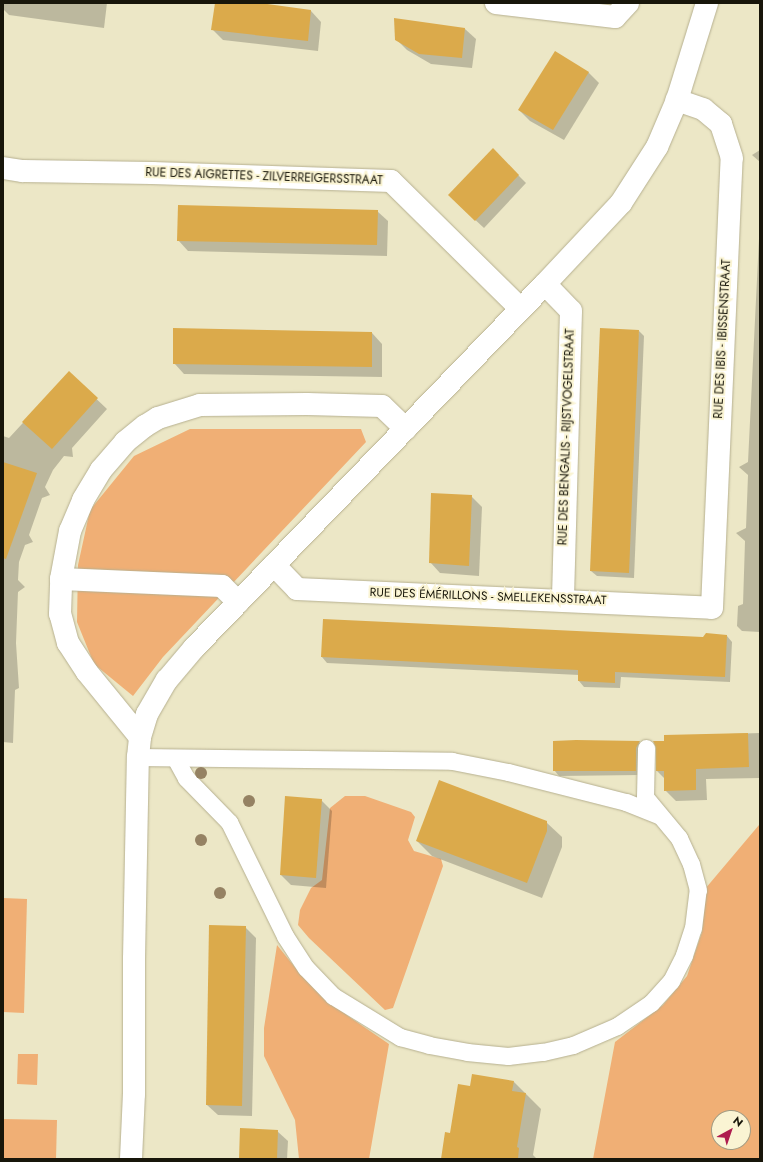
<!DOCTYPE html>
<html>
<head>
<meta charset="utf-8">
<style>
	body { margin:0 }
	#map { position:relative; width:763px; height:1162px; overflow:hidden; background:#ece7c6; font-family:Jost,sans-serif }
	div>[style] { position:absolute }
	.green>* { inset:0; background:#f0af75 }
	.shadow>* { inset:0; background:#0003 }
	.building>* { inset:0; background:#dbaa4b }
	.roads { filter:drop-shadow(0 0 1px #b6b090) drop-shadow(0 0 1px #b6b090) }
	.lane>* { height:17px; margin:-8.5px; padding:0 8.5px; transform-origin:8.5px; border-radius:8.5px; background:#fff }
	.street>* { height:22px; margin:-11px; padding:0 11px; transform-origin:11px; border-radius:11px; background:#fff }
	.trees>* { width:12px; height:12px; margin:-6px; border-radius:50%; background:#958263 }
	span { translate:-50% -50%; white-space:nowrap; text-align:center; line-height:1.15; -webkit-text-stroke:4px #faf4d3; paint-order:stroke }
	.street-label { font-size:12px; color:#18160a }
	.frame { position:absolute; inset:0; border:4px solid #18160a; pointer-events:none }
	.north { position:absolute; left:711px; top:1110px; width:40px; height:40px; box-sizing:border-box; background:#faf4d3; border:1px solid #a09b83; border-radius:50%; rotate:40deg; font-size:11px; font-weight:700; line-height:16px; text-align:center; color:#18160a }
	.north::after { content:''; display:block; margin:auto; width:14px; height:18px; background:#ae1d4f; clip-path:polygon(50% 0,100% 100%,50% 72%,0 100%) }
</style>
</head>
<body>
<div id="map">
	<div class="green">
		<i style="clip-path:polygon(190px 429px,361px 429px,366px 442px,163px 657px,133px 696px,94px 664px,77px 622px,78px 565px,90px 510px,134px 456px)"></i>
		<i style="clip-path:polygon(345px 796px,365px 796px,411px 812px,415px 817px,408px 840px,414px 851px,441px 859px,443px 866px,393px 1008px,385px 1010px,309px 938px,298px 925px,300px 910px,311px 888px,322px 880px,330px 808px)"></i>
		<i style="clip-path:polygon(evenodd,760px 820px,760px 1159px,593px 1159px,615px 1042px,663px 1005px,687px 976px,702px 932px,705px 889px,759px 825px,760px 820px,719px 1118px,743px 1118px,743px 1142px,719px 1142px,719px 1118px)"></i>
		<i style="clip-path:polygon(3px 898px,27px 899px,24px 1013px,3px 1012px)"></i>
		<i style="clip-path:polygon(277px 945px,298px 971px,321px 993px,348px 1016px,389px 1044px,369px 1159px,299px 1159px,295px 1120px,264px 1056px,264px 1028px)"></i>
		<i style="clip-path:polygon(18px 1054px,38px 1054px,37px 1085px,17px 1084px)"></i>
		<i style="clip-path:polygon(3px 1119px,57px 1120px,56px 1159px,3px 1159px)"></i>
	</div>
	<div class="shadow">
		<i style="clip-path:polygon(3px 3px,107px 3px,104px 28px,9px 15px,3px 9px)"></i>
		<i style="clip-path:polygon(216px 3px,238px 3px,311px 11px,321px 22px,318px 51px,223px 40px,212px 29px)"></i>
		<i style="clip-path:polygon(395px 19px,465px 29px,476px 39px,472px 68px,431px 64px,407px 50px,396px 39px)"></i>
		<i style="clip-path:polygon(588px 72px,599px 83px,564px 140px,530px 121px,519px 110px)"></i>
		<i style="clip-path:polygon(493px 150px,526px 183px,484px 228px,457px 203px)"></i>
		<i style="clip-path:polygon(760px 150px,760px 162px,752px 155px)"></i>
		<i style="clip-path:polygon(377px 211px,388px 221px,387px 256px,188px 251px,178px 240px)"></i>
		<i style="clip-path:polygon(760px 218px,760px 632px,742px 631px,737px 626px,738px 606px,743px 604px,745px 541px,736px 533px,746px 528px,748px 475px,739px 467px,748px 462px)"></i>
		<i style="clip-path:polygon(639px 331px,644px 336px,634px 578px,597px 576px,591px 571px)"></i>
		<i style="clip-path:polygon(372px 333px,382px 344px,382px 377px,184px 374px,174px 363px)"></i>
		<i style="clip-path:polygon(69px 373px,107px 409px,72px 448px,73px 457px,64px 456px,53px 470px,45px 487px,50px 495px,42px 498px,29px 535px,33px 542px,25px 545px,19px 562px,18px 580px,25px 587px,18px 592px,16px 643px,19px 688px,15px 690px,13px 743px,3px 742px,3px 436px,9px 438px)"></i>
		<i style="clip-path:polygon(471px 496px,482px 507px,479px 576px,440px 573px,430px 562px)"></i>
		<i style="clip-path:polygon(727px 636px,732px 642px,730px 682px,621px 677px,620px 688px,584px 687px,579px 681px,579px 675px,327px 663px,322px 657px)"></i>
		<i style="clip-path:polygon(760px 733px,760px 778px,706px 779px,707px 800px,676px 801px,665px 790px,665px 779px,657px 771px,665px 742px,665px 736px)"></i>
		<i style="clip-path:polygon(639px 742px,644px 747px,640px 775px,559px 776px,554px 770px)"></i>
		<i style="clip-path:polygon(321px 800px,332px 811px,326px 888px,291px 885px,281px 875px)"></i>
		<i style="clip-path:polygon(546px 822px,562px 837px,562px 847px,542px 898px,432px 856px,417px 841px)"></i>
		<i style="clip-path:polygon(245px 927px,256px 938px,252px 1116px,218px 1115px,207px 1105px)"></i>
		<i style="clip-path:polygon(514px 1082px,541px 1109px,533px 1155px,537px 1159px,442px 1159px,471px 1087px)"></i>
		<i style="clip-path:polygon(277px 1131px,288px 1141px,287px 1159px,240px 1159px)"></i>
	</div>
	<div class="building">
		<i style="clip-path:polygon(215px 3px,260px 3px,311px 10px,308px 41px,211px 30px)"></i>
		<i style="clip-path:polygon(394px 18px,465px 28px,462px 58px,419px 54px,395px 40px)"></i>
		<i style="clip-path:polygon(555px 51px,589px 72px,553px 130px,518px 110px)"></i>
		<i style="clip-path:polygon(493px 148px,519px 175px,475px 221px,448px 195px)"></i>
		<i style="clip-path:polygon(178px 205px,378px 210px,377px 245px,177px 241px)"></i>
		<i style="clip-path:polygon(173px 328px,372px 332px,372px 367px,173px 364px)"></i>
		<i style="clip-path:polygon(600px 328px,639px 330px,629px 573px,590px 571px)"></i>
		<i style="clip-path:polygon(69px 371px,98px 398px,52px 449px,22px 422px)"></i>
		<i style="clip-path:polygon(3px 462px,37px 473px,6px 559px,3px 558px)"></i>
		<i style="clip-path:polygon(431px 493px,472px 495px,469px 566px,429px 563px)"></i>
		<i style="clip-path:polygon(323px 619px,703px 637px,706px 633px,727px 635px,725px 677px,615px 672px,615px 683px,578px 681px,578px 670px,321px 657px)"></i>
		<i style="clip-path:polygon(748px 733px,749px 767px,696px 769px,696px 790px,664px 791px,664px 771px,656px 771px,656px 748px,653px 741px,664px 741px,664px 735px)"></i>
		<i style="clip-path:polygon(576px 740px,640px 741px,636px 748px,636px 771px,553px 771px,553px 741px)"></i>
		<i style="clip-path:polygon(439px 780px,547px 821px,547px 831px,527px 883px,416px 841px)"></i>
		<i style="clip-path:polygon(285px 796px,322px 799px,316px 878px,280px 875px)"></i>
		<i style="clip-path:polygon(209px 925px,246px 926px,242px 1106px,206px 1105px)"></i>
		<i style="clip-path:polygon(472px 1074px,514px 1081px,512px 1091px,526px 1093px,517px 1147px,519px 1148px,518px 1159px,441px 1159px,445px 1132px,450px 1133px,458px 1084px,470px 1086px)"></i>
		<i style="clip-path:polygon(240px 1128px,278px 1130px,277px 1159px,239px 1159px)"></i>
	</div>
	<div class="roads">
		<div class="lane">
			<i style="left:138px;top:757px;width:314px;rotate:0.7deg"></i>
			<i style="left:452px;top:761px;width:57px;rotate:11.1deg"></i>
			<i style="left:508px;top:772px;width:122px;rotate:14.3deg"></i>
			<i style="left:626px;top:802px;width:35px;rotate:22deg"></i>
			<i style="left:175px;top:758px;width:23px;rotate:61deg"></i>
			<i style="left:186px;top:778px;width:62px;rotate:45.7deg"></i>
			<i style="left:229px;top:822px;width:127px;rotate:63.8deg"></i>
			<i style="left:285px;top:936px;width:38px;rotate:57deg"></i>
			<i style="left:306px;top:968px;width:39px;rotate:46deg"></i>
			<i style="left:333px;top:996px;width:79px;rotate:31.5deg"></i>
			<i style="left:400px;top:1037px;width:30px;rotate:15deg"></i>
			<i style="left:429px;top:1045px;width:39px;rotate:10deg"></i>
			<i style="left:467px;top:1052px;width:41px;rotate:5.6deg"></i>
			<i style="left:508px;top:1056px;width:35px;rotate:-7deg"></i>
			<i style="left:543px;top:1052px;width:31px;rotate:-13deg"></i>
			<i style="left:573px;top:1045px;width:48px;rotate:-23.4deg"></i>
			<i style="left:617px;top:1026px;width:41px;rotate:-34.1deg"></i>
			<i style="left:651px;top:1003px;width:30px;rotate:-48deg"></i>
			<i style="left:671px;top:981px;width:29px;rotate:-63deg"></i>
			<i style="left:684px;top:955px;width:28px;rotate:-72deg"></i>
			<i style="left:693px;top:928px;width:38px;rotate:-83deg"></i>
			<i style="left:698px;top:890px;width:27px;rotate:-105deg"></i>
			<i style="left:691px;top:864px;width:29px;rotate:-115deg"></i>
			<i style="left:679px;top:838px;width:53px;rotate:-129.7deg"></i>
			<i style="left:645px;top:797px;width:49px;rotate:-88.8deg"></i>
		</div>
		<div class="street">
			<i style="left:496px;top:3px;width:120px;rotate:6.7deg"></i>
			<i style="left:615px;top:17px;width:19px;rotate:-47deg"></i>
			<i style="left:3px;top:168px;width:20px;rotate:9deg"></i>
			<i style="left:23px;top:171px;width:129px;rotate:0.9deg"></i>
			<i style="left:152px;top:173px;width:239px;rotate:1.9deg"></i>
			<i style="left:391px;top:181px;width:182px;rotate:44.6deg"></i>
			<i style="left:545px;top:284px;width:37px;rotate:46deg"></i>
			<i style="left:571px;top:311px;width:289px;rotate:91.6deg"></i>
			<i style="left:274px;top:565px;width:33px;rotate:46deg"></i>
			<i style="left:297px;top:589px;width:415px;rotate:2.6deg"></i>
			<i style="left:712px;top:608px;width:450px;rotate:-87.5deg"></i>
			<i style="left:732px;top:158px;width:36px;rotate:-108deg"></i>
			<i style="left:721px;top:124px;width:23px;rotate:-140deg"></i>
			<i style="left:703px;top:109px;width:28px;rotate:-161deg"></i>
			<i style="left:61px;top:579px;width:161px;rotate:2.5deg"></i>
			<i style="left:222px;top:586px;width:23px;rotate:45deg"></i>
			<i style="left:140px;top:737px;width:84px;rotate:-129.2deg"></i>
			<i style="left:87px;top:672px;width:35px;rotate:-123deg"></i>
			<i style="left:68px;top:643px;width:30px;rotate:-105deg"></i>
			<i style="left:60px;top:614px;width:35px;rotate:-88deg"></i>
			<i style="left:61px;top:579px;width:49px;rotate:-79.4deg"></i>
			<i style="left:70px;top:531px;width:34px;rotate:-67deg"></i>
			<i style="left:83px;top:500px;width:35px;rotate:-59deg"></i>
			<i style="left:101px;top:470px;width:37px;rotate:-49deg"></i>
			<i style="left:125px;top:442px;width:26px;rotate:-39deg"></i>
			<i style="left:145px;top:426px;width:15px;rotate:-32deg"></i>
			<i style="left:158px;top:418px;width:44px;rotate:-17.2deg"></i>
			<i style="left:200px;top:405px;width:107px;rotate:-0.5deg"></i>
			<i style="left:307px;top:404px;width:75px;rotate:1.5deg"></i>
			<i style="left:382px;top:406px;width:33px;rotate:44deg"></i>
			<i style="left:131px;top:1159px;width:65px;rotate:-87.4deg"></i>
			<i style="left:134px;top:1094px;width:135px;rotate:-90deg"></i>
			<i style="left:134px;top:959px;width:202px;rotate:-88.9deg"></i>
			<i style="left:138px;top:757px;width:20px;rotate:-84deg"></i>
			<i style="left:140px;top:737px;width:24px;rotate:-73deg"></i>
			<i style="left:147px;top:714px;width:39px;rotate:-60deg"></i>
			<i style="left:167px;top:680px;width:42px;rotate:-49.8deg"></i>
			<i style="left:194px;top:648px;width:506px;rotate:-46.04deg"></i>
			<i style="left:545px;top:284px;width:111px;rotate:-46.8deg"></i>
			<i style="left:621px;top:203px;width:67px;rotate:-57.3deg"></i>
			<i style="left:657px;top:147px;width:51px;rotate:-66.9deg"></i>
			<i style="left:677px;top:100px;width:102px;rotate:-72.8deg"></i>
		</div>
	</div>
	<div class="trees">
		<i style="left:201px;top:773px"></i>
		<i style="left:249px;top:801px"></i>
		<i style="left:201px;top:840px"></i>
		<i style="left:220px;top:893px"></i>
	</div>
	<div class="street-label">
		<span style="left:264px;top:177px;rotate:2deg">RUE DES AIGRETTES - ZILVERREIGERSSTRAAT</span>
		<span style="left:723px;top:339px;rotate:-87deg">RUE DES IBIS - IBISSENSTRAAT</span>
		<span style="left:567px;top:437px;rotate:-88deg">RUE DES BENGALIS - RIJSTVOGELSTRAAT</span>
		<span style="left:488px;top:597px;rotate:2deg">RUE DES ÉMÉRILLONS - SMELLEKENSSTRAAT</span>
	</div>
	<div class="frame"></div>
	<div class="north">N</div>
</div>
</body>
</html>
